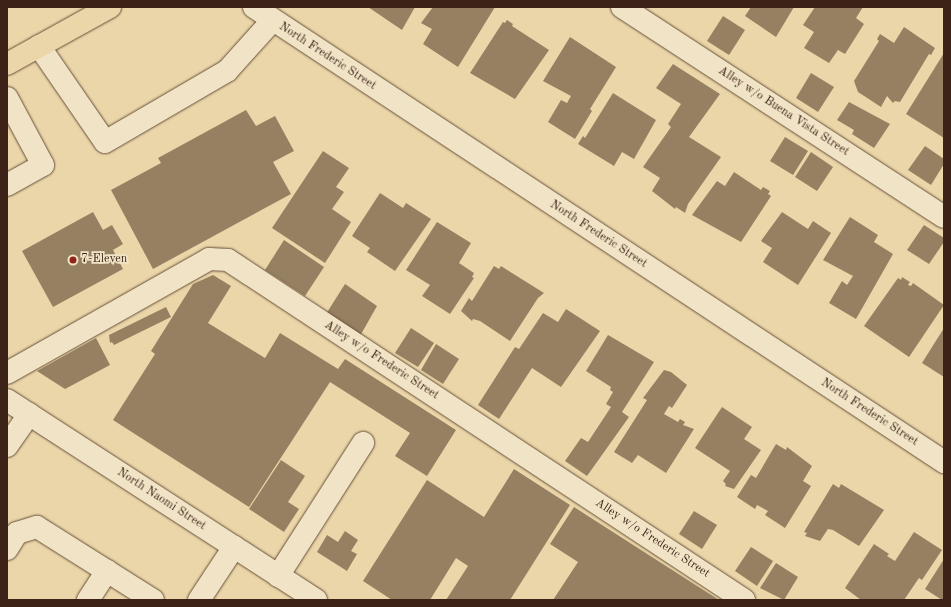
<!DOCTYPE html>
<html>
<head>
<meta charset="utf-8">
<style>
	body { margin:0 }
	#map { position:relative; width:951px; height:607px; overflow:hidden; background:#ead6a8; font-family:"Old Standard TT",serif }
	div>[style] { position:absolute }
	.building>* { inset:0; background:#968062 }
	.roads { filter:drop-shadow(0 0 1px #684f3b) drop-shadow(0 0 1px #684f3b) }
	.minor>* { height:22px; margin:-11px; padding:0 11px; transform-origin:11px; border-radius:11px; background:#f1e4c6 }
	.major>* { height:22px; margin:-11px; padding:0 11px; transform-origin:11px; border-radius:11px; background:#ead6a8 }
	.dots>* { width:11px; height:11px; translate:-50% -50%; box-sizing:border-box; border:2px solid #f1e4c6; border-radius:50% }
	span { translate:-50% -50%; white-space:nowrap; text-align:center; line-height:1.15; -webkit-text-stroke:3.5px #f1e4c6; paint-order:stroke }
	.street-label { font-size:12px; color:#3c2217 }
	.poi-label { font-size:12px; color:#3c2217 }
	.left { translate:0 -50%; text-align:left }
	.frame { position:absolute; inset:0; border:8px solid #3c2217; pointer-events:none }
</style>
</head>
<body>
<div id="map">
	<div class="building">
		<i style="clip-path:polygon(368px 7px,415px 7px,402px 30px)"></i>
		<i style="clip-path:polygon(433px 7px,495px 7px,458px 67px,423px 44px,432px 29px,421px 23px)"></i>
		<i style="clip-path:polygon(751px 7px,794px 7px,776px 37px,745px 16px)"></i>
		<i style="clip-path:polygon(815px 7px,863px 7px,856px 18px,864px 24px,845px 54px,838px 50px,829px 63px,804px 48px,814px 32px,803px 25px)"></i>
		<i style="clip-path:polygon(723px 16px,745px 30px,729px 55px,707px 41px)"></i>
		<i style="clip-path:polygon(507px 20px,513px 24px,512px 26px,549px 50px,515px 99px,470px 73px,503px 22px,505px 23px)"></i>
		<i style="clip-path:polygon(904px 27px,935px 48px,931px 55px,929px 54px,900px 102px,895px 101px,893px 103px,887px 96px,881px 107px,858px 92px,854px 81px,879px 41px,877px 39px,880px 34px,894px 43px)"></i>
		<i style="clip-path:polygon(570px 37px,616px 67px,590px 109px,592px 111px,575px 139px,548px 122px,561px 100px,567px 103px,571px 96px,543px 81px)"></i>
		<i style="clip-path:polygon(944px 53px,944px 138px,906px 114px)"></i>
		<i style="clip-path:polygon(673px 64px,720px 94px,689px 137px,721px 157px,688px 204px,685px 213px,676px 207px,675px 209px,652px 191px,660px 178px,643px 167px,671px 127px,668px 124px,681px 104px,656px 88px)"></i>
		<i style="clip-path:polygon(811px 73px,834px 87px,818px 112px,796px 98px)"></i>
		<i style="clip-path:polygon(613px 93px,656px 120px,634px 159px,622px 152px,614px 166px,578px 144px,583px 136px,585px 138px)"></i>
		<i style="clip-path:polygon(849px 102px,890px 124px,874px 148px,852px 134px,854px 130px,837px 120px)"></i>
		<i style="clip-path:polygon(246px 110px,256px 126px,275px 116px,294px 151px,273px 162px,291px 194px,153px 269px,111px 190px,161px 163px,158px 158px)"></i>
		<i style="clip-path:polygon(785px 137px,808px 151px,793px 175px,770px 161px)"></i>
		<i style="clip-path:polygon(925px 146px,944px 159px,944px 164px,931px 185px,908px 170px)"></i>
		<i style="clip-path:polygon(323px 151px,349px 168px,336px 187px,344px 192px,332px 209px,351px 222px,325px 263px,272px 228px)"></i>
		<i style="clip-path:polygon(811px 152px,833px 167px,817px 191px,795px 177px)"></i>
		<i style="clip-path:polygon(734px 172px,761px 190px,763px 187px,770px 191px,768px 194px,771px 196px,741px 242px,692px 215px,717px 181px,725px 186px)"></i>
		<i style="clip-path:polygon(380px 193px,403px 208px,406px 203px,431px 219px,395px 271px,367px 252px,370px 248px,352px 236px)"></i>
		<i style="clip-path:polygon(93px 212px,103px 230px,112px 225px,123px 244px,113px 250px,123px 269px,53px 307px,22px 251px)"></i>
		<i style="clip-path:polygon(782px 212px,808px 229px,813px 221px,831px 233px,798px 285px,763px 262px,772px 248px,761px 241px)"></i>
		<i style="clip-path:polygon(850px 217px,878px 235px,874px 242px,893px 254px,856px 319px,829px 303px,842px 281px,847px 285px,853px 276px,823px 260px)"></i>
		<i style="clip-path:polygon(437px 222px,471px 243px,459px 263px,474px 273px,472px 277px,474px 278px,450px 314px,422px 296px,430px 285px,406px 270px)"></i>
		<i style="clip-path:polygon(924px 225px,944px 238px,944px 242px,929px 264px,907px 250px)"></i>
		<i style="clip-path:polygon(284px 240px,324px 267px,305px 296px,265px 270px)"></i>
		<i style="clip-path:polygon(494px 266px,499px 269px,501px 266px,544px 293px,538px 298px,510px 341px,480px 321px,473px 319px,472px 321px,461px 311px,469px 298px,472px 301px)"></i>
		<i style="clip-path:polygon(213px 275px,231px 286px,208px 323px,265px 358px,280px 333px,338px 369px,345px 359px,456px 430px,427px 476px,395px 456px,410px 433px,330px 382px,249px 507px,113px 420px,155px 354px,151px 351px,193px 284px)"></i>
		<i style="clip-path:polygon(902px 277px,910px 282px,908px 285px,911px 286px,913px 283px,944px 305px,909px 357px,864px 326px,898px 278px,901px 280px)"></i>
		<i style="clip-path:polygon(345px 284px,377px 306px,360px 336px,326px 314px)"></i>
		<i style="clip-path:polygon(166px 307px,171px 317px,114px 345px,112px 342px,110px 343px,109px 335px)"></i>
		<i style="clip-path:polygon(566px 309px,600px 331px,561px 387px,532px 368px,499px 419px,478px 405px,515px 347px,519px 349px,543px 313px,558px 322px)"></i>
		<i style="clip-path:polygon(411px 328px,434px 343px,418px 367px,395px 353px)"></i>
		<i style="clip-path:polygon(944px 328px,944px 377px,922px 363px)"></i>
		<i style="clip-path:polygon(608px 335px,654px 362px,622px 412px,629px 417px,587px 476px,565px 461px,581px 438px,588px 442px,611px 407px,606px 404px,613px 392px,610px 390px,611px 387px,586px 371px)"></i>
		<i style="clip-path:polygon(96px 338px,110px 365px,65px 389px,37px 371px)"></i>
		<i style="clip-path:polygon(436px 344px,459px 359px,443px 384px,421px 370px)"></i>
		<i style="clip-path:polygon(664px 370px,671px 372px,687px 385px,672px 408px,669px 406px,664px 414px,678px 422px,680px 419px,685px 422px,683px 425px,694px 429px,666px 473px,638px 455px,632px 463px,614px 452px,647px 400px,643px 398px)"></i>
		<i style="clip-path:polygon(722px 407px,752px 427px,744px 439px,761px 450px,734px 489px,725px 486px,726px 484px,723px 481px,730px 471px,695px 448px)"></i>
		<i style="clip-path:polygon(776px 444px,786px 450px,787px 447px,812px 466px,803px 481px,811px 486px,785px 528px,765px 515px,768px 511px,757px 505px,755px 509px,737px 497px,751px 475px,756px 478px)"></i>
		<i style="clip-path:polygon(281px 460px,305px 476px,288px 502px,299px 509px,284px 532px,249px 509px)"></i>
		<i style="clip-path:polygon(514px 469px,570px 505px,510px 600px,446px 600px,468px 566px,456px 558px,430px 600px,392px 600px,363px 581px,427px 480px,484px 517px)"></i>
		<i style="clip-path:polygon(833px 484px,839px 488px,841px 484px,884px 510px,859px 546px,833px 530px,828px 529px,820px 541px,805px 536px,807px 533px,804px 532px)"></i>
		<i style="clip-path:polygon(574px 507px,719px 600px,553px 600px,578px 562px,550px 544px)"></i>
		<i style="clip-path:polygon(694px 511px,717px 525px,702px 549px,679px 534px)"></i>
		<i style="clip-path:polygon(345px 531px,358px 540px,351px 551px,357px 554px,347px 571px,317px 552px,327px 535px,338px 542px)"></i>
		<i style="clip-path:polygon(914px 532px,942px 550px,922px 580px,919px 578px,904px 600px,861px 600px,845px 588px,874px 544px,889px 554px,887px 556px,895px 561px)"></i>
		<i style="clip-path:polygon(751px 547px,773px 561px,757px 586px,735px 571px)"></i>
		<i style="clip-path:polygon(944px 559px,944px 600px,942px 600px,925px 589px)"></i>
		<i style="clip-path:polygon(776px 563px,798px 577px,784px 600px,760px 588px)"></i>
	</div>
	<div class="roads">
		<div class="minor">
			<i style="left:254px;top:7px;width:827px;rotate:33.4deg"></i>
			<i style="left:622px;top:7px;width:384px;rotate:33.1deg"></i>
			<i style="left:39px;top:46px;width:116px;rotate:55.5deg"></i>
			<i style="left:105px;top:142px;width:141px;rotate:-30.2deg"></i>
			<i style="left:227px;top:71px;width:67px;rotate:-48deg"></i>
			<i style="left:7px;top:98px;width:76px;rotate:61.8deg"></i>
			<i style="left:43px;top:165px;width:41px;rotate:150.9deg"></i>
			<i style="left:7px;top:373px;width:232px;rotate:-29.4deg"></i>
			<i style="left:209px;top:259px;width:19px;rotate:3deg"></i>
			<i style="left:228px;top:260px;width:618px;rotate:33.38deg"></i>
			<i style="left:7px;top:400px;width:368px;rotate:32.9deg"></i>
			<i style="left:7px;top:446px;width:39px;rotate:-55deg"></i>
			<i style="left:7px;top:549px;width:19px;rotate:-58deg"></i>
			<i style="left:17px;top:533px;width:21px;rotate:-17deg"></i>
			<i style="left:37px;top:527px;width:137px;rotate:32.2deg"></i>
			<i style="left:278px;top:576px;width:158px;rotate:-57.4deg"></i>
			<i style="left:88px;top:600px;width:35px;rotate:-57deg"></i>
			<i style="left:199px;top:600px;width:64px;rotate:-56.6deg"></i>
		</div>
		<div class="major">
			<i style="left:7px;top:64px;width:118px;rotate:-29deg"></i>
		</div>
	</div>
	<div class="dots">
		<i style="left:73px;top:260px;background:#8f2418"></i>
	</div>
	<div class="street-label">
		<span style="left:327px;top:57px;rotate:33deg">North Frederic Street</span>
		<span style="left:783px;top:112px;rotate:33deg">Alley w/o Buena Vista Street</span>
		<span style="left:598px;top:235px;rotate:33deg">North Frederic Street</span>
		<span style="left:381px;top:361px;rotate:33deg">Alley w/o Frederic Street</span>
		<span style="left:869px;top:413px;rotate:33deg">North Frederic Street</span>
		<span style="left:161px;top:500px;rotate:33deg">North Naomi Street</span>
		<span style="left:652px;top:539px;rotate:33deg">Alley w/o Frederic Street</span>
	</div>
	<div class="poi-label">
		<span class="left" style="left:81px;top:260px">7-Eleven</span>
	</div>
	<div class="frame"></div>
</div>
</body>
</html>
